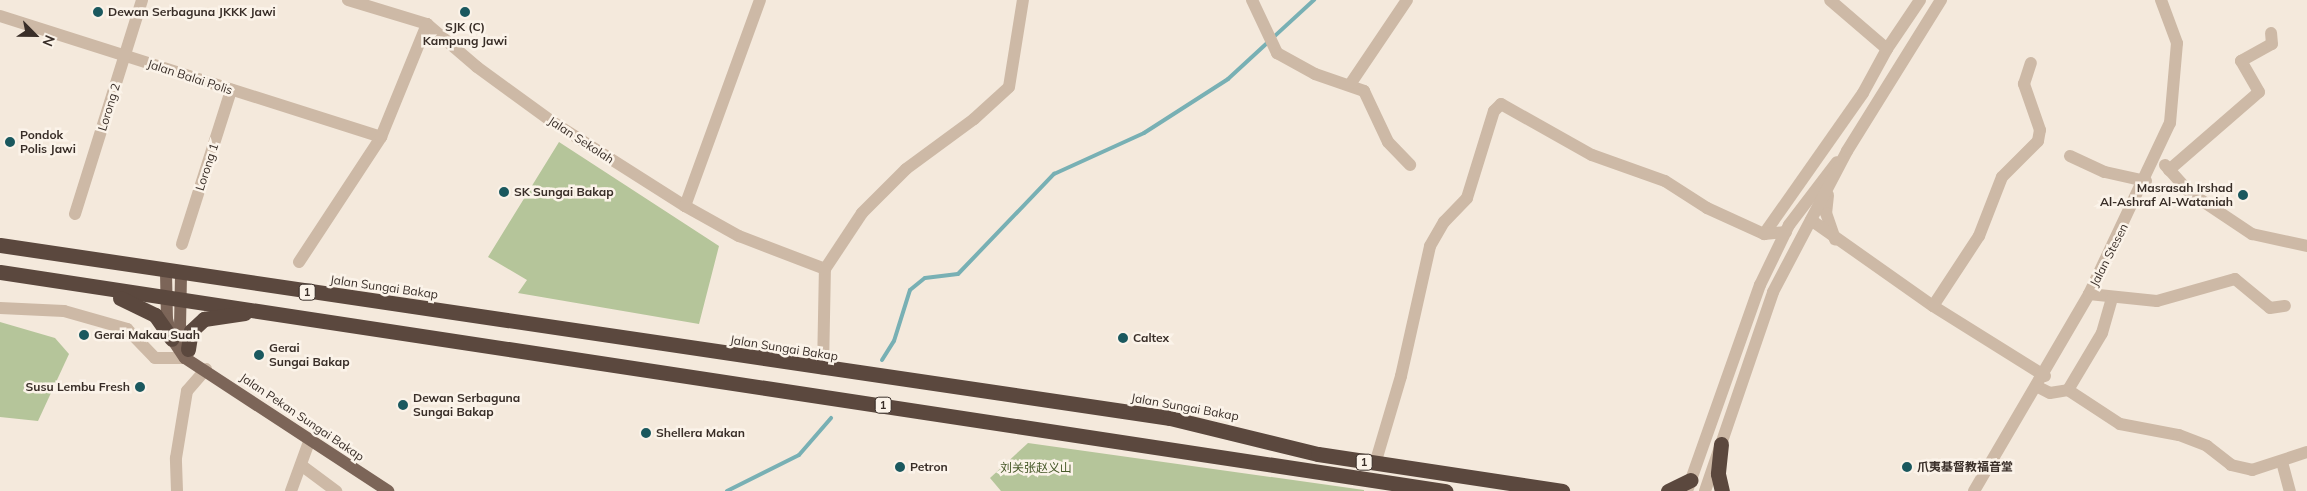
<!DOCTYPE html>
<html>
<head>
<meta charset="utf-8">
<style>
	body { margin:0 }
	#map { position:relative; width:2307px; height:491px; overflow:hidden; background:#f4e9dc; font-family:Mulish,"Noto Sans SC",sans-serif }
	div>[style] { position:absolute }
	.green>* { inset:0; background:#b5c59a }
	.stream>* { height:4px; margin:-2px; padding:0 2px; transform-origin:2px; border-radius:2px; background:#78b0b4 }
	.minor>* { height:12px; margin:-6px; padding:0 6px; transform-origin:6px; border-radius:6px; background:#cdb9a6 }
	.major>* { height:12px; margin:-6px; padding:0 6px; transform-origin:6px; border-radius:6px; background:#7c6558 }
	.highway>* { height:15px; margin:-7.5px; padding:0 7.5px; transform-origin:7.5px; border-radius:7.5px; background:#5b483e }
	.dots>* { width:14px; height:14px; translate:-50% -50%; box-sizing:border-box; border:2px solid #fbf3e9; border-radius:50% }
	span { translate:-50% -50%; white-space:nowrap; text-align:center; line-height:1.15; -webkit-text-stroke:5px #fbf3e9; paint-order:stroke }
	.shield-label span { padding:1px 4px; background:#fbf3e9; border:1px solid; border-radius:4px; -webkit-text-stroke-width:0 }
	.shield-label { font-size:11px; color:#392e28; font-weight:700 }
	.poi-label { font-size:12px; color:#392e28; font-weight:700 }
	.left { translate:0 -50%; text-align:left }
	.right { translate:-100% -50%; text-align:right }
	.street-label { font-size:12px; color:#392e28 }
	.park-label { font-size:12px; color:#475929 }
	.north { position:absolute; left:10px; top:10px; width:50px; height:50px; -webkit-text-stroke:4px #fbf3e9; paint-order:stroke; rotate:113deg; font-size:14px; font-weight:700; line-height:20px; text-align:center; color:#392e28 }
	.north::after { content:''; display:block; margin:auto; width:18px; height:22px; background:#392e28; clip-path:polygon(50% 0,100% 100%,50% 72%,0 100%) }
</style>
</head>
<body>
<div id="map">
	<div class="green">
		<i style="clip-path:polygon(559px 142px,719px 246px,699px 324px,518px 293px,527px 280px,488px 257px)"></i>
		<i style="clip-path:polygon(0 322px,55px 338px,69px 354px,38px 421px,0 417px)"></i>
		<i style="clip-path:polygon(1028px 443px,1364px 490px,1364px 491px,1001px 491px,990px 478px)"></i>
	</div>
	<div class="stream">
		<i style="left:882px;top:360px;width:22px;rotate:-58deg"></i>
		<i style="left:894px;top:341px;width:53px;rotate:-72.6deg"></i>
		<i style="left:910px;top:290px;width:19px;rotate:-39deg"></i>
		<i style="left:925px;top:278px;width:33px;rotate:-7deg"></i>
		<i style="left:958px;top:274px;width:139px;rotate:-46.2deg"></i>
		<i style="left:1054px;top:174px;width:99px;rotate:-24.5deg"></i>
		<i style="left:1144px;top:133px;width:100px;rotate:-32.7deg"></i>
		<i style="left:1228px;top:79px;width:117px;rotate:-42.6deg"></i>
		<i style="left:727px;top:491px;width:80px;rotate:-26.6deg"></i>
		<i style="left:799px;top:455px;width:49px;rotate:-49.1deg"></i>
	</div>
	<div class="minor">
		<i style="left:348px;top:0;width:83px;rotate:16.9deg"></i>
		<i style="left:427px;top:24px;width:66px;rotate:40.7deg"></i>
		<i style="left:477px;top:67px;width:92px;rotate:36.1deg"></i>
		<i style="left:551px;top:121px;width:159px;rotate:32.4deg"></i>
		<i style="left:685px;top:206px;width:62px;rotate:29.1deg"></i>
		<i style="left:739px;top:236px;width:92px;rotate:21deg"></i>
		<i style="left:1252px;top:0;width:59px;rotate:64.7deg"></i>
		<i style="left:1277px;top:53px;width:43px;rotate:28.9deg"></i>
		<i style="left:1315px;top:74px;width:52px;rotate:19.1deg"></i>
		<i style="left:1364px;top:91px;width:56px;rotate:64.8deg"></i>
		<i style="left:1388px;top:142px;width:32px;rotate:46deg"></i>
		<i style="left:0;top:16px;width:400px;rotate:17.6deg"></i>
		<i style="left:1887px;top:49px;width:59px;rotate:-56deg"></i>
		<i style="left:1351px;top:83px;width:100px;rotate:-56deg"></i>
		<i style="left:2070px;top:156px;width:38px;rotate:25deg"></i>
		<i style="left:2105px;top:172px;width:42px;rotate:12.4deg"></i>
		<i style="left:2165px;top:165px;width:36px;rotate:48deg"></i>
		<i style="left:2189px;top:192px;width:76px;rotate:33.7deg"></i>
		<i style="left:2252px;top:234px;width:56px;rotate:12.3deg"></i>
		<i style="left:2169px;top:170px;width:119px;rotate:-40.9deg"></i>
		<i style="left:2259px;top:92px;width:36px;rotate:-120deg"></i>
		<i style="left:2241px;top:61px;width:35px;rotate:-29deg"></i>
		<i style="left:2272px;top:44px;width:11px;rotate:-95deg"></i>
		<i style="left:1828px;top:195px;width:18px;rotate:96deg"></i>
		<i style="left:1826px;top:213px;width:28px;rotate:71deg"></i>
		<i style="left:685px;top:206px;width:219px;rotate:-70deg"></i>
		<i style="left:75px;top:214px;width:224px;rotate:-72.6deg"></i>
		<i style="left:1811px;top:220px;width:149px;rotate:35.2deg"></i>
		<i style="left:1933px;top:306px;width:132px;rotate:32deg"></i>
		<i style="left:1764px;top:234px;width:172px;rotate:-54.9deg"></i>
		<i style="left:1863px;top:93px;width:50px;rotate:-61.4deg"></i>
		<i style="left:1887px;top:49px;width:75px;rotate:-139.3deg"></i>
		<i style="left:182px;top:244px;width:162px;rotate:-72.3deg"></i>
		<i style="left:299px;top:262px;width:149px;rotate:-56.7deg"></i>
		<i style="left:381px;top:137px;width:122px;rotate:-67.8deg"></i>
		<i style="left:2089px;top:294px;width:68px;rotate:5.9deg"></i>
		<i style="left:2157px;top:301px;width:81px;rotate:-15.8deg"></i>
		<i style="left:2235px;top:279px;width:45px;rotate:39.6deg"></i>
		<i style="left:2270px;top:308px;width:15px;rotate:-8deg"></i>
		<i style="left:1933px;top:306px;width:84px;rotate:-56.7deg"></i>
		<i style="left:1979px;top:236px;width:63px;rotate:-68.7deg"></i>
		<i style="left:2002px;top:177px;width:51px;rotate:-45deg"></i>
		<i style="left:2038px;top:141px;width:11px;rotate:-80deg"></i>
		<i style="left:2040px;top:130px;width:49px;rotate:-109.2deg"></i>
		<i style="left:2024px;top:84px;width:22px;rotate:-72deg"></i>
		<i style="left:0;top:308px;width:64px;rotate:2.7deg"></i>
		<i style="left:64px;top:311px;width:66px;rotate:15.9deg"></i>
		<i style="left:127px;top:329px;width:40px;rotate:46deg"></i>
		<i style="left:155px;top:358px;width:30px"></i>
		<i style="left:823px;top:369px;width:100px;rotate:-88.9deg"></i>
		<i style="left:825px;top:269px;width:67px;rotate:-56.5deg"></i>
		<i style="left:862px;top:213px;width:62px;rotate:-45deg"></i>
		<i style="left:906px;top:169px;width:84px;rotate:-36.3deg"></i>
		<i style="left:974px;top:119px;width:47px;rotate:-42.4deg"></i>
		<i style="left:1009px;top:87px;width:88px;rotate:-80.9deg"></i>
		<i style="left:2038px;top:387px;width:13px;rotate:27deg"></i>
		<i style="left:2050px;top:393px;width:18px;rotate:-9deg"></i>
		<i style="left:2068px;top:390px;width:66px;rotate:-59.2deg"></i>
		<i style="left:2102px;top:333px;width:35px;rotate:-74deg"></i>
		<i style="left:2068px;top:390px;width:62px;rotate:33.2deg"></i>
		<i style="left:2120px;top:424px;width:60px;rotate:10.6deg"></i>
		<i style="left:2179px;top:435px;width:30px;rotate:21deg"></i>
		<i style="left:2207px;top:446px;width:31px;rotate:38deg"></i>
		<i style="left:2231px;top:465px;width:22px;rotate:13deg"></i>
		<i style="left:2252px;top:470px;width:58px;rotate:-18.1deg"></i>
		<i style="left:2282px;top:462px;width:30px;rotate:75deg"></i>
		<i style="left:1375px;top:464px;width:92px;rotate:-73.5deg"></i>
		<i style="left:1401px;top:376px;width:133px;rotate:-77.4deg"></i>
		<i style="left:1430px;top:246px;width:28px;rotate:-60deg"></i>
		<i style="left:1444px;top:222px;width:33px;rotate:-46deg"></i>
		<i style="left:1467px;top:198px;width:91px;rotate:-72.8deg"></i>
		<i style="left:1494px;top:111px;width:10px;rotate:-45deg"></i>
		<i style="left:1501px;top:104px;width:104px;rotate:29.3deg"></i>
		<i style="left:1592px;top:155px;width:77px;rotate:19.6deg"></i>
		<i style="left:1665px;top:181px;width:50px;rotate:32.7deg"></i>
		<i style="left:1707px;top:208px;width:63px;rotate:24.5deg"></i>
		<i style="left:1764px;top:234px;width:22px;rotate:-5deg"></i>
		<i style="left:301px;top:465px;width:44px;rotate:36.6deg"></i>
		<i style="left:177px;top:491px;width:33px;rotate:-92deg"></i>
		<i style="left:176px;top:458px;width:68px;rotate:-80.7deg"></i>
		<i style="left:187px;top:391px;width:29px;rotate:-49deg"></i>
		<i style="left:291px;top:491px;width:55px;rotate:-69.9deg"></i>
		<i style="left:1687px;top:491px;width:219px;rotate:-70.5deg"></i>
		<i style="left:1760px;top:285px;width:67px;rotate:-64.2deg"></i>
		<i style="left:1789px;top:225px;width:79px;rotate:-52.7deg"></i>
		<i style="left:1705px;top:491px;width:210px;rotate:-71.1deg"></i>
		<i style="left:1773px;top:292px;width:159px;rotate:-62.3deg"></i>
		<i style="left:1847px;top:151px;width:178px;rotate:-58.1deg"></i>
		<i style="left:1974px;top:491px;width:228px;rotate:-59.7deg"></i>
		<i style="left:2089px;top:294px;width:189px;rotate:-64.7deg"></i>
		<i style="left:2170px;top:123px;width:80px;rotate:-85deg"></i>
		<i style="left:2177px;top:43px;width:46px;rotate:-110.4deg"></i>
	</div>
	<div class="major">
		<i style="left:166px;top:273px;width:46px;rotate:88.8deg"></i>
		<i style="left:167px;top:319px;width:21px;rotate:76deg"></i>
		<i style="left:172px;top:339px;width:23px;rotate:56deg"></i>
		<i style="left:185px;top:358px;width:243px;rotate:33.2deg"></i>
		<i style="left:181px;top:275px;width:51px;rotate:91.1deg"></i>
		<i style="left:180px;top:326px;width:27px;rotate:70deg"></i>
	</div>
	<div class="highway">
		<i style="left:0;top:245px;width:1183px;rotate:8.41deg"></i>
		<i style="left:1170px;top:418px;width:152px;rotate:13.7deg"></i>
		<i style="left:1318px;top:454px;width:247px;rotate:8.6deg"></i>
		<i style="left:0;top:272px;width:1462px;rotate:8.62deg"></i>
		<i style="left:120px;top:298px;width:39px;rotate:26deg"></i>
		<i style="left:155px;top:315px;width:29px;rotate:55deg"></i>
		<i style="left:188px;top:349px;width:18px;rotate:-81deg"></i>
		<i style="left:191px;top:331px;width:18px;rotate:-43deg"></i>
		<i style="left:204px;top:319px;width:41px;rotate:-8.3deg"></i>
		<i style="left:1721px;top:444px;width:30px;rotate:96deg"></i>
		<i style="left:1718px;top:474px;width:17px;rotate:77deg"></i>
		<i style="left:1668px;top:491px;width:25px;rotate:-26deg"></i>
	</div>
	<div class="dots">
		<i style="left:98px;top:12px;background:#1a585e"></i>
		<i style="left:465px;top:12px;background:#1a585e"></i>
		<i style="left:10px;top:142px;background:#1a585e"></i>
		<i style="left:504px;top:192px;background:#1a585e"></i>
		<i style="left:2243px;top:195px;background:#1a585e"></i>
		<i style="left:84px;top:335px;background:#1a585e"></i>
		<i style="left:1123px;top:338px;background:#1a585e"></i>
		<i style="left:259px;top:355px;background:#1a585e"></i>
		<i style="left:140px;top:387px;background:#1a585e"></i>
		<i style="left:403px;top:405px;background:#1a585e"></i>
		<i style="left:646px;top:433px;background:#1a585e"></i>
		<i style="left:900px;top:467px;background:#1a585e"></i>
		<i style="left:1907px;top:467px;background:#1a585e"></i>
	</div>
	<div class="shield-label">
		<span style="left:307px;top:292px">1</span>
		<span style="left:883px;top:405px">1</span>
		<span style="left:1364px;top:462px">1</span>
	</div>
	<div class="poi-label">
		<span class="left" style="left:108px;top:12px">Dewan Serbaguna JKKK Jawi</span>
		<span style="left:465px;top:34px">SJK (C)<br>Kampung Jawi</span>
		<span class="left" style="left:20px;top:142px">Pondok<br>Polis Jawi</span>
		<span class="right" style="left:2233px;top:195px">Masrasah Irshad<br>Al-Ashraf Al-Wataniah</span>
		<span class="left" style="left:514px;top:192px">SK Sungai Bakap</span>
		<span class="left" style="left:94px;top:335px">Gerai Makau Suah</span>
		<span class="left" style="left:1133px;top:338px">Caltex</span>
		<span class="left" style="left:269px;top:355px">Gerai<br>Sungai Bakap</span>
		<span class="right" style="left:130px;top:387px">Susu Lembu Fresh</span>
		<span class="left" style="left:413px;top:405px">Dewan Serbaguna<br>Sungai Bakap</span>
		<span class="left" style="left:656px;top:433px">Shellera Makan</span>
		<span class="left" style="left:910px;top:467px">Petron</span>
		<span class="left" style="left:1917px;top:467px">爪夷基督教福音堂</span>
	</div>
	<div class="street-label">
		<span style="left:190px;top:77px;rotate:18deg">Jalan Balai Polis</span>
		<span style="left:109px;top:107px;rotate:-73deg">Lorong 2</span>
		<span style="left:581px;top:140px;rotate:33deg">Jalan Sekolah</span>
		<span style="left:207px;top:167px;rotate:-72deg">Lorong 1</span>
		<span style="left:2109px;top:255px;rotate:-63deg">Jalan Stesen</span>
		<span style="left:384px;top:287px;rotate:8deg">Jalan Sungai Bakap</span>
		<span style="left:784px;top:348px;rotate:9deg">Jalan Sungai Bakap</span>
		<span style="left:1185px;top:407px;rotate:10deg">Jalan Sungai Bakap</span>
		<span style="left:302px;top:417px;rotate:34deg">Jalan Pekan Sungai Bakap</span>
	</div>
	<div class="park-label">
		<span style="left:1036px;top:468px">刘关张赵义山</span>
	</div>
	<div class="north">N</div>
</div>
</body>
</html>
